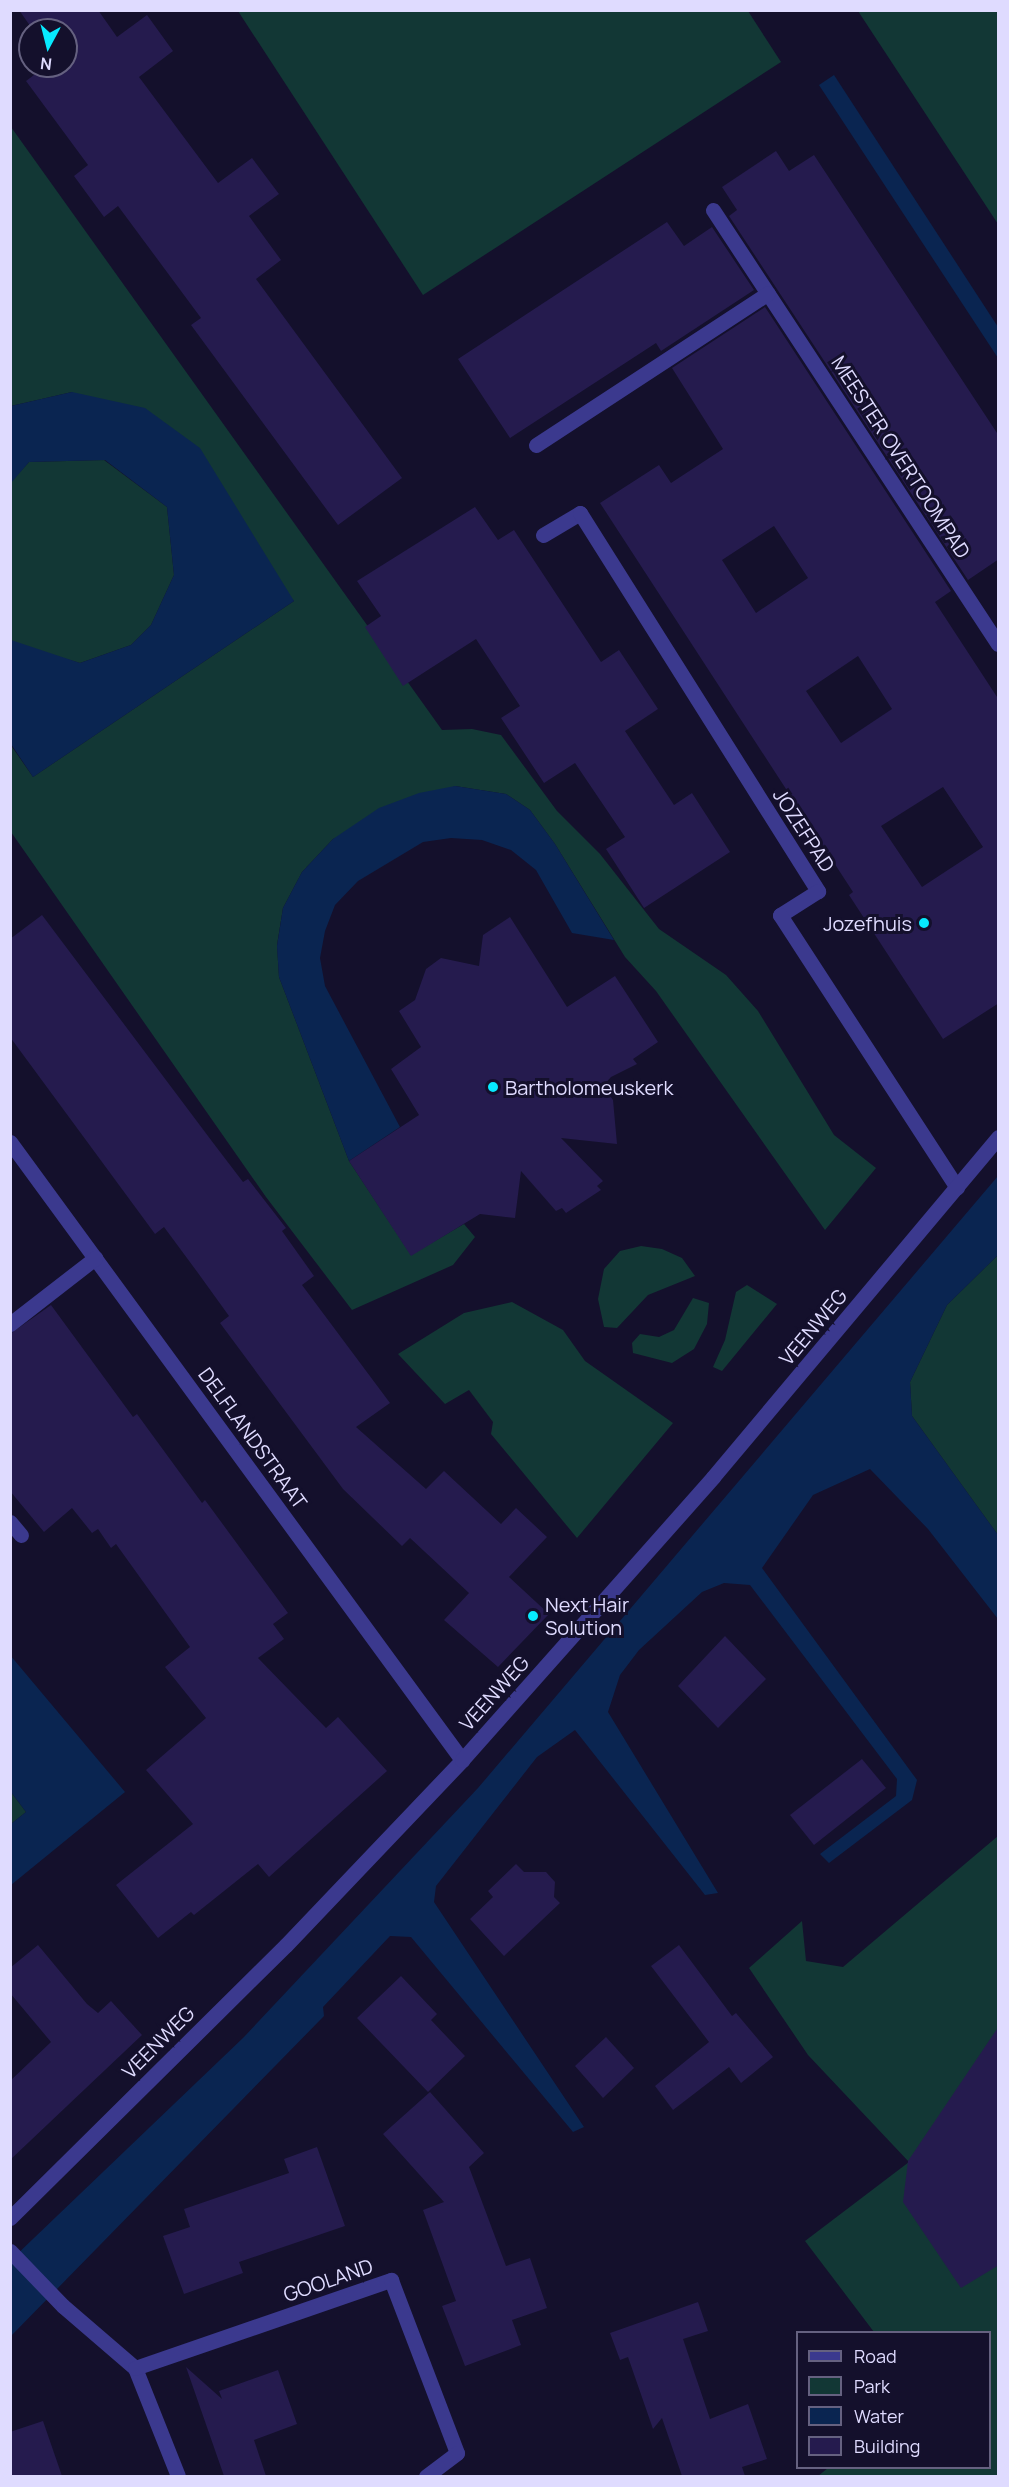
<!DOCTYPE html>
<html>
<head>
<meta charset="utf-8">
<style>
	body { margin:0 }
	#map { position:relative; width:1009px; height:2487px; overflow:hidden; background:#14102c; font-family:Manrope,sans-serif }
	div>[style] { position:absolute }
	.green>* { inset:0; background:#123735 }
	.water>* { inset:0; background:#0a2551 }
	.building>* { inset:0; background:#251b4e }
	.minor>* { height:15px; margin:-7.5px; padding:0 7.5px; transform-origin:7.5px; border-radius:7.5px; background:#3b398e }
	.dots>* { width:16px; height:16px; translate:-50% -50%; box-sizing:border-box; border:3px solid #14102c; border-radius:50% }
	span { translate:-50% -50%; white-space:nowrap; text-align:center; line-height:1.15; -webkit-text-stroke:6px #14102c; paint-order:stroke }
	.street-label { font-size:20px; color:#dfdbff }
	.poi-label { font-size:20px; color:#dfdbff }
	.right { translate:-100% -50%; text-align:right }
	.left { translate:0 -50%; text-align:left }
	.frame { position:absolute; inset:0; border:12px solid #dfdbff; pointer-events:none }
	.legend { position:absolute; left:796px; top:2331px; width:195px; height:138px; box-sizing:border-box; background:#14102c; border:2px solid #656180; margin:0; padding:8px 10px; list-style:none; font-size:18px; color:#dfdbff }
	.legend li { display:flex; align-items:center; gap:12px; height:30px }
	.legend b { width:30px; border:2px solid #656180 }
	.north { position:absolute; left:18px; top:18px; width:60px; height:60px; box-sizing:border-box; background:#14102c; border:2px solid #656180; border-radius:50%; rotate:187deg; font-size:16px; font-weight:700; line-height:24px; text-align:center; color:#dfdbff }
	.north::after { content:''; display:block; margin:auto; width:21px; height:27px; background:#07eaff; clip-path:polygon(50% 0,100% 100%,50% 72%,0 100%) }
</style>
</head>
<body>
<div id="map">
	<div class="green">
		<i style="clip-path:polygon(238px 11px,748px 11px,781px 62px,423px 295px)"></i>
		<i style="clip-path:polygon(858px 11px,998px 11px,998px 224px)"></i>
		<i style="clip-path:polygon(11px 127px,442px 730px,472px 729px,501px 735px,557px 811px,600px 854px,659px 929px,726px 975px,758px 1011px,834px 1135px,876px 1168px,825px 1230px,656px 991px,625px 957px,555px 844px,530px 810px,506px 794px,455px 786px,333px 839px,302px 872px,283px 908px,277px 945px,279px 977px,349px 1161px,411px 1255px,464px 1224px,475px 1237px,453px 1265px,352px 1310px,266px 1197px,11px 832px,10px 744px,33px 777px,294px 601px,72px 392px,11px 406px)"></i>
		<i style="clip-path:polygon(104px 460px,167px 507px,174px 575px,151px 625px,131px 645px,80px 663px,12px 643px,10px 483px,29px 462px)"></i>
		<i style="clip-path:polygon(641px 1246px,662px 1249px,682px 1258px,695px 1276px,648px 1295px,617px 1328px,604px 1327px,598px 1299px,604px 1269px,620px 1251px)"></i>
		<i style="clip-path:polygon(998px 1255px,998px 1535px,912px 1416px,910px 1382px,947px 1305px)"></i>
		<i style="clip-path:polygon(747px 1285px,777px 1304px,722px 1371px,713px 1367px,725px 1340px,736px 1292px)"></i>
		<i style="clip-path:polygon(693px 1298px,709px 1303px,707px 1324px,694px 1349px,672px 1363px,633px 1353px,632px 1343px,640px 1334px,659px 1337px,674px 1330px)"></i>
		<i style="clip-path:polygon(512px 1302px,563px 1330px,585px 1361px,673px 1423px,577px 1538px,491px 1434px,493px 1422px,469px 1390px,445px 1404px,398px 1354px,464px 1313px)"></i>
		<i style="clip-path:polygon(11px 1792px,26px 1812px,11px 1824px)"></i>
		<i style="clip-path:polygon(998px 1836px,998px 2476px,818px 2476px,828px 2468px,990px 2468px,990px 2332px,874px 2332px,805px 2241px,909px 2162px,808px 2055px,749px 1968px,802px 1921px,806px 1961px,843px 1967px)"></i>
	</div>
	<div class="water">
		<i style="clip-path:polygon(834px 75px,998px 327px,998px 358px,819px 85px)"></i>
		<i style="clip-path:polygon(72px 392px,145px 408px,200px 448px,294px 601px,33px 777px,11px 744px,11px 640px,80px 663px,131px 645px,151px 625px,174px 575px,167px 507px,105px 460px,29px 462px,11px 483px,11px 406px)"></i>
		<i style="clip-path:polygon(455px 786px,506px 794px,530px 810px,555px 844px,614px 940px,572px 933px,536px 870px,511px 850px,482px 840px,451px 838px,423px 842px,358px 881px,335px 905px,325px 931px,320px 958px,325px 986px,400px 1127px,349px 1161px,279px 977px,277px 946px,283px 908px,302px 872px,333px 839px,379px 808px,419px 793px)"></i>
		<i style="clip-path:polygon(998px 1176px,998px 1255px,947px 1305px,910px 1382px,912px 1416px,998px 1535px,998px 1619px,928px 1529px,870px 1469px,813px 1495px,762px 1568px,917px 1780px,912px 1800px,829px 1863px,820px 1854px,896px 1796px,897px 1779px,750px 1585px,724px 1583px,702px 1592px,639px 1650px,620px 1675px,608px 1712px,718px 1893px,705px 1895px,575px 1730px,537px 1757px,436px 1886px,434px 1902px,584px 2127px,573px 2132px,411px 1937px,390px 1936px,323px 2007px,324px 2016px,11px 2336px,11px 2260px,244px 2037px,478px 1788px)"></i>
		<i style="clip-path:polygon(10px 1655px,125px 1792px,11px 1885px,11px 1824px,26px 1812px,11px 1792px)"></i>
	</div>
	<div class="building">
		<i style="clip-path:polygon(19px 10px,98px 10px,117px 37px,147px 15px,173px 51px,139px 77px,218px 183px,252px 158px,279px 194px,249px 216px,281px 260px,256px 279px,402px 478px,338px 525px,191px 325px,201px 318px,118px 206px,104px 217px,74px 176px,88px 165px,26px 81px,46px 66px,66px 66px,66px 30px,33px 30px)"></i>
		<i style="clip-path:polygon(776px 151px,789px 171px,814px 155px,999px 436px,999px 559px,968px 580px,729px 216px,737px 210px,722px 187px)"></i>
		<i style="clip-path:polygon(667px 222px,684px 246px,712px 227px,754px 290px,661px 351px,656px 343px,510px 438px,458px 359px)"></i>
		<i style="clip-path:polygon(evenodd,765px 307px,951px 591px,935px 602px,999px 700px,999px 1003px,943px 1039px,849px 895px,853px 892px,600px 503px,659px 465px,671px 483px,723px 449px,672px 368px,765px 307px,774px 526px,808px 578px,756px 613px,722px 560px,774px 526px,765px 307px,858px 656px,892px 709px,841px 743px,806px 691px,858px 656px,765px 307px,943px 787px,983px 847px,922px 887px,881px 826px,943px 787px)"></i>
		<i style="clip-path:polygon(475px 507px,498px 540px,514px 530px,601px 662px,619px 650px,658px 709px,625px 731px,674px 805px,692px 793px,730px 852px,644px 908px,606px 849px,625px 837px,575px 763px,544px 783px,501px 718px,520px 706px,476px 639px,403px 686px,365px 627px,381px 616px,357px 581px)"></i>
		<i style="clip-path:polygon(42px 915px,214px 1144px,243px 1182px,248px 1179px,286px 1228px,282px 1231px,314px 1276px,302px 1285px,390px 1403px,356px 1427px,426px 1489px,444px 1471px,501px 1524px,516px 1508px,547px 1537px,509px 1577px,549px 1614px,498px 1667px,444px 1620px,469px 1593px,410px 1538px,402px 1546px,343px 1489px,220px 1323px,229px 1316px,198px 1273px,164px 1227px,155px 1234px,10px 1037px,10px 939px)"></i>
		<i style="clip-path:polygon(510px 917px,567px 1007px,615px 976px,658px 1042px,633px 1059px,637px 1064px,611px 1077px,603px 1086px,613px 1100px,617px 1144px,561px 1138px,603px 1181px,597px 1186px,601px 1190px,566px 1213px,562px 1208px,556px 1211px,521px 1171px,515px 1218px,480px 1214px,411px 1256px,349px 1161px,419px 1115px,391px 1069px,421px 1047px,399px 1011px,415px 1000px,426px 969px,441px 958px,479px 966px,483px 935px)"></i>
		<i style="clip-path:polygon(51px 1305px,133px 1417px,137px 1414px,202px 1503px,205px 1500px,288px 1613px,273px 1624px,284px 1639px,258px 1658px,326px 1728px,338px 1717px,387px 1771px,269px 1877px,258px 1864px,194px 1915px,191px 1912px,158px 1938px,116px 1885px,193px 1824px,146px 1770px,206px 1718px,165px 1667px,190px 1647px,116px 1544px,111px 1548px,98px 1529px,92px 1533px,72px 1508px,44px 1532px,10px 1491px,10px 1334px)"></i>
		<i style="clip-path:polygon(725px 1636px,766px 1679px,718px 1728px,678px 1686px)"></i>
		<i style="clip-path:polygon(862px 1759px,886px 1788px,814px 1845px,790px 1815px)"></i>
		<i style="clip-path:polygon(516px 1864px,524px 1872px,546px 1872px,555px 1882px,554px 1897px,560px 1903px,504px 1956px,470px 1919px,493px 1897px,488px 1891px)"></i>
		<i style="clip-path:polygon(38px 1945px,87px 2004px,98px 2013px,111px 2001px,142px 2035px,10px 2160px,10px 2081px,51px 2042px,10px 1993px,10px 1968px)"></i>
		<i style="clip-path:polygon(679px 1945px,732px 2016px,736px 2013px,773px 2057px,741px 2083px,729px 2067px,673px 2110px,655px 2086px,709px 2042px,651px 1966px)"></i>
		<i style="clip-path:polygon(401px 1976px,437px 2014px,431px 2020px,465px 2056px,428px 2092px,357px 2018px)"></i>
		<i style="clip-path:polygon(999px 2026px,999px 2265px,961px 2288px,903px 2202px,908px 2161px)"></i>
		<i style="clip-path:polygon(606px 2037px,634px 2068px,603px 2098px,575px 2066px)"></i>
		<i style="clip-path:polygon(430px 2092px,484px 2153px,469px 2167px,506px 2266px,530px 2258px,547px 2308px,512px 2320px,521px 2345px,465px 2366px,442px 2306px,456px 2301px,423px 2210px,444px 2202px,383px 2134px)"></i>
		<i style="clip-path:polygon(317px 2147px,345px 2226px,239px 2262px,243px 2273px,184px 2294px,163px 2236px,190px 2227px,184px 2209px,289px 2173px,284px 2159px)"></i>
		<i style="clip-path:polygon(698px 2302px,708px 2331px,683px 2339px,710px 2419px,748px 2404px,767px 2459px,742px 2467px,745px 2476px,682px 2476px,662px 2418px,653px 2429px,628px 2357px,620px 2360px,610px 2333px)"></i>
		<i style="clip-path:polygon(186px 2367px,222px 2399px,219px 2391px,278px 2370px,297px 2424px,254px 2440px,266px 2476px,224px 2476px)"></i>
		<i style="clip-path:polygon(43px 2421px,62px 2476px,10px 2476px,10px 2432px)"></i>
	</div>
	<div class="minor">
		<i style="left:713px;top:210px;width:519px;rotate:56.71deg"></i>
		<i style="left:536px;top:445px;width:277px;rotate:-33.2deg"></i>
		<i style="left:543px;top:535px;width:43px;rotate:-30.7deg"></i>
		<i style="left:580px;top:513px;width:447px;rotate:57.8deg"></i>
		<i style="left:818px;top:891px;width:45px;rotate:147.7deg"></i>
		<i style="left:780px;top:915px;width:325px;rotate:57deg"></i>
		<i style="left:10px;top:1142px;width:766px;rotate:53.82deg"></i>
		<i style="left:10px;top:1324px;width:108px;rotate:-37.8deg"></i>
		<i style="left:10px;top:1522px;width:17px;rotate:50deg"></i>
		<i style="left:10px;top:2218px;width:388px;rotate:-44.7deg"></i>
		<i style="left:286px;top:1945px;width:255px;rotate:-46.4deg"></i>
		<i style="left:462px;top:1760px;width:378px;rotate:-48.4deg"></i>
		<i style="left:713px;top:1477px;width:444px;rotate:-50deg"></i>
		<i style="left:10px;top:2251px;width:76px;rotate:46.1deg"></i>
		<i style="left:63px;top:2306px;width:95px;rotate:40.7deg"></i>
		<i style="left:135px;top:2368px;width:116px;rotate:68.3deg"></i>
		<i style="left:135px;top:2368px;width:271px;rotate:-19deg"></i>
		<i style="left:391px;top:2280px;width:185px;rotate:69.1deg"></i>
		<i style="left:457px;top:2453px;width:39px;rotate:143deg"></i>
	</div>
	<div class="dots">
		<i style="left:924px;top:923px;background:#07eaff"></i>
		<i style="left:493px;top:1087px;background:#07eaff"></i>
		<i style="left:533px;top:1616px;background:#07eaff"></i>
	</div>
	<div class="street-label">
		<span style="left:901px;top:457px;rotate:57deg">MEESTER OVERTOOMPAD</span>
		<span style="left:804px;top:830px;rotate:57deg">JOZEFPAD</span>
		<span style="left:813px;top:1327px;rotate:-50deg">VEENWEG</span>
		<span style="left:253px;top:1438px;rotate:54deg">DELFLANDSTRAAT</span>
		<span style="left:494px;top:1693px;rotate:-48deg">VEENWEG</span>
		<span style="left:158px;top:2042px;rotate:-45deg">VEENWEG</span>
		<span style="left:328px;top:2280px;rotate:-19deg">GOOLAND</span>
	</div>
	<div class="poi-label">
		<span class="right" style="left:912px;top:923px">Jozefhuis</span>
		<span class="left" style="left:505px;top:1087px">Bartholomeuskerk</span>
		<span class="left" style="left:545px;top:1616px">Next Hair<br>Solution</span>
	</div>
	<div class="frame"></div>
	<ul class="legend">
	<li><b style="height:8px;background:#3b398e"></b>Road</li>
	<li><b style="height:16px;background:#123735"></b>Park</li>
	<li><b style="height:16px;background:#0a2551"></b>Water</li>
	<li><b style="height:16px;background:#251b4e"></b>Building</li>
	</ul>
	<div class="north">N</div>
</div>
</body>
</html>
